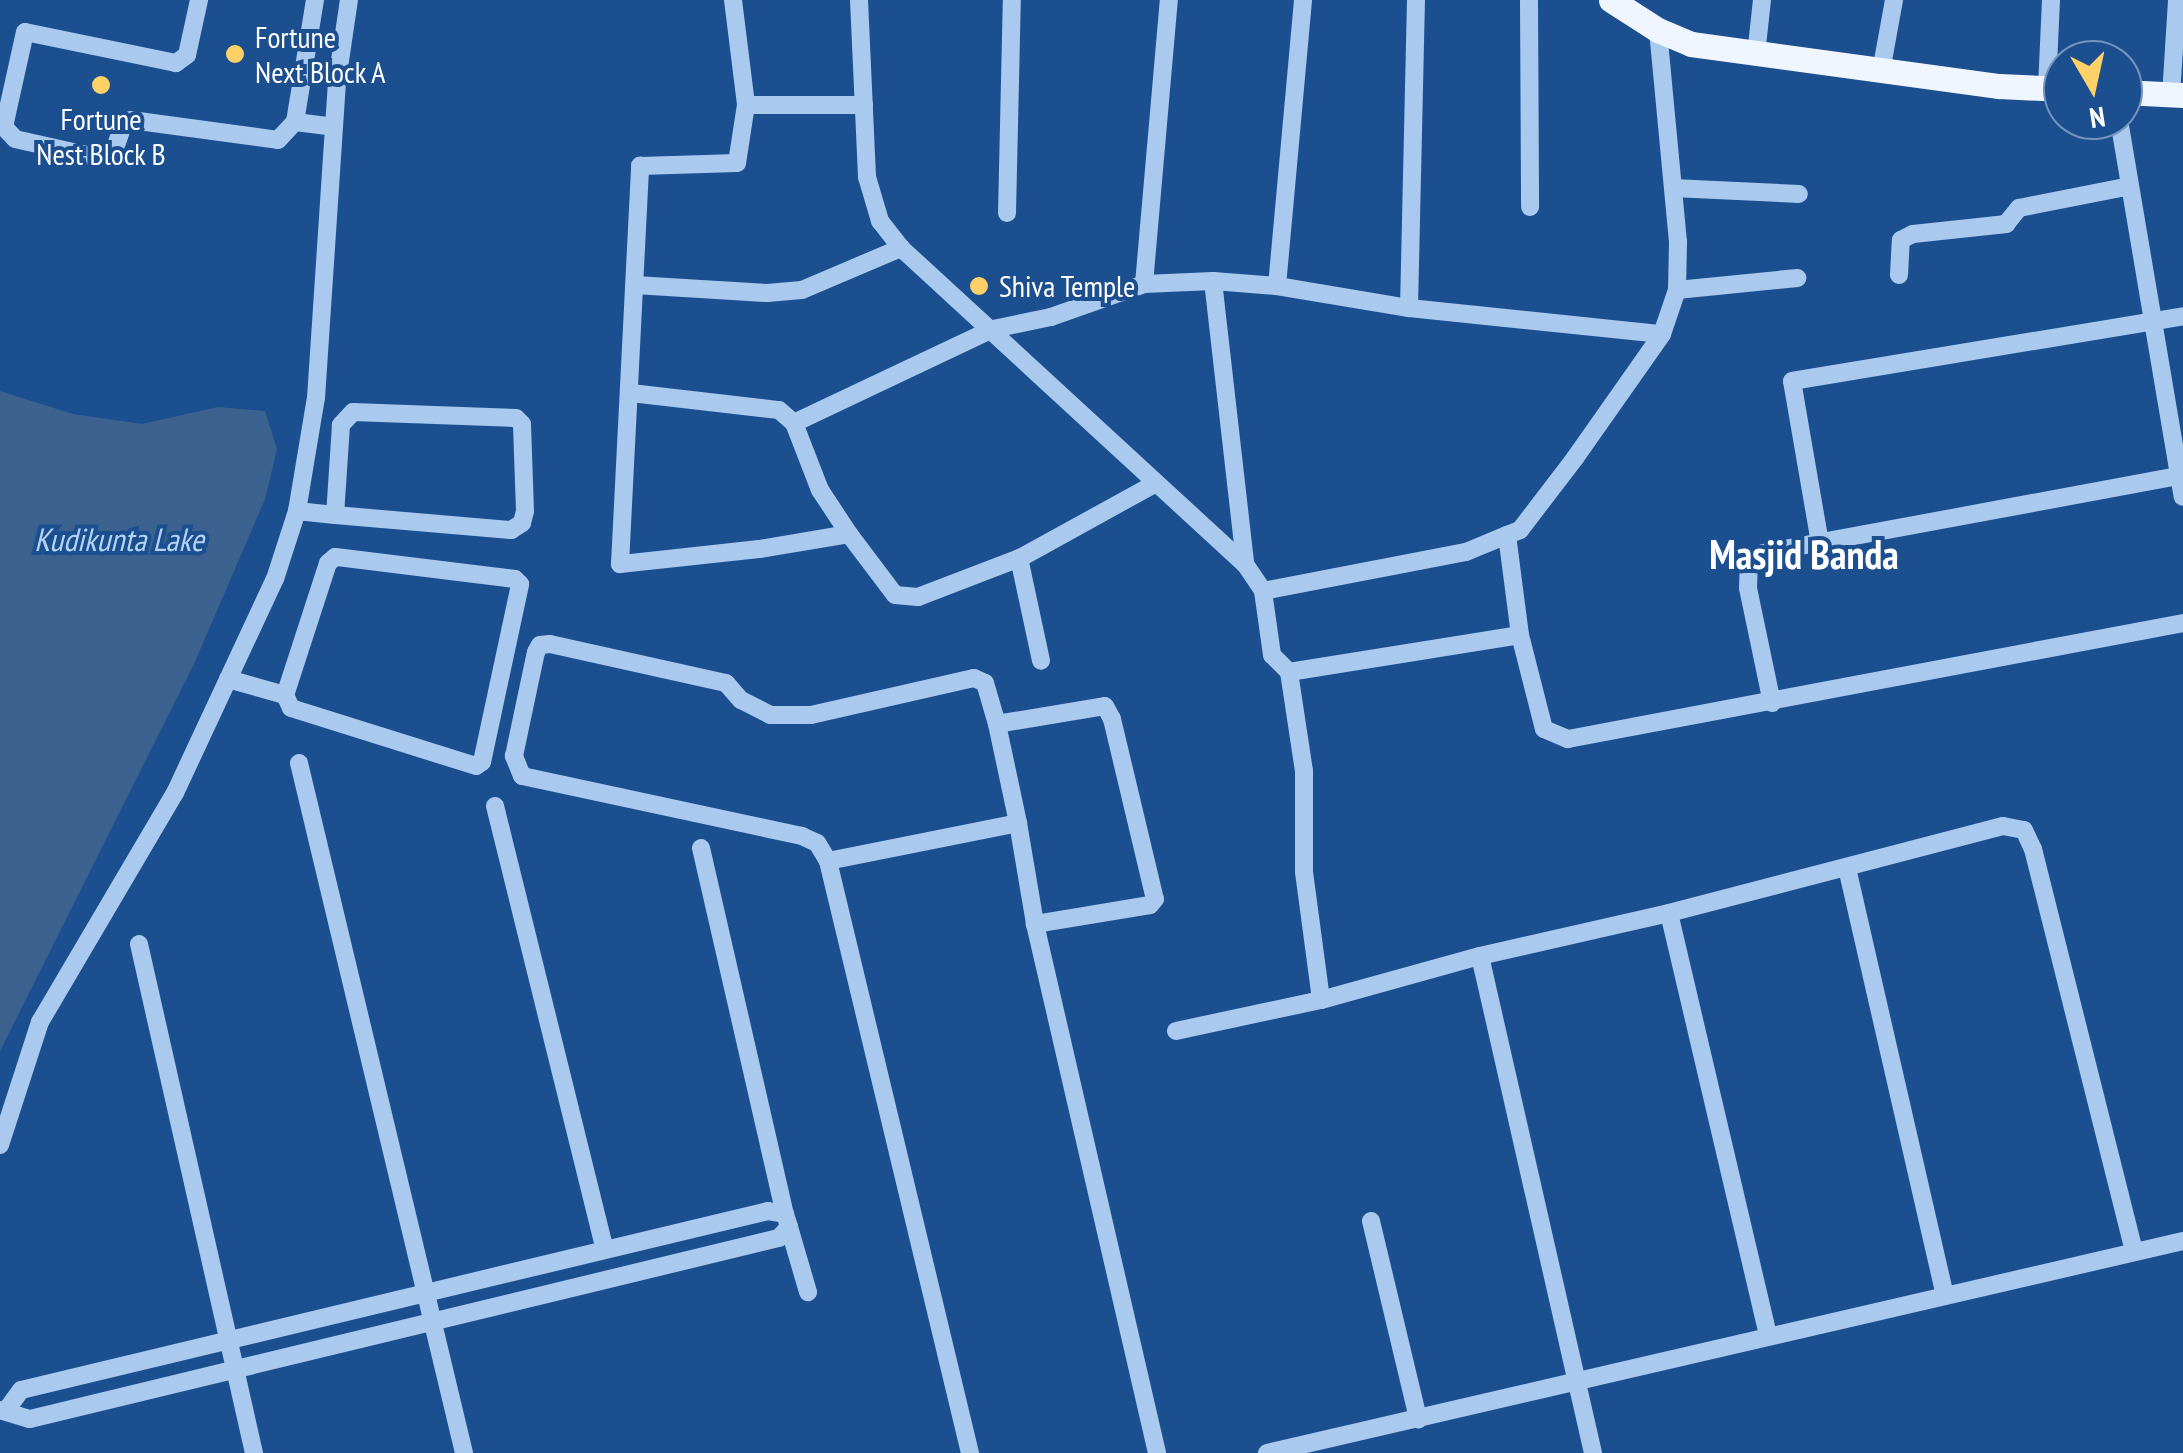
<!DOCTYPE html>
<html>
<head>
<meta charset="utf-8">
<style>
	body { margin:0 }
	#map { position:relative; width:2183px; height:1453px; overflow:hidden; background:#1b4f8f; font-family:"PT Sans Narrow",sans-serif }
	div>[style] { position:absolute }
	.water>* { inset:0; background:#3c6290 }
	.minor>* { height:18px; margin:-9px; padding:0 9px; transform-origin:9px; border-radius:9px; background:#a9c9ee }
	.major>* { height:25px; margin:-12.5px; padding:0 12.5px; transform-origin:12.5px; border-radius:12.5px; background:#f0f6ff }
	.dots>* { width:28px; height:28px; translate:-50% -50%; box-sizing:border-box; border:5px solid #1b4f8f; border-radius:50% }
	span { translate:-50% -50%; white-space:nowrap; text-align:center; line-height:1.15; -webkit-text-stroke:8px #1b4f8f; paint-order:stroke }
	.poi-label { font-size:30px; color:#fff }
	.left { translate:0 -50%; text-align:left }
	.water-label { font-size:32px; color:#b5d3f5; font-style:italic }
	.district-label { font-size:40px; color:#fff; font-weight:700 }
	.north { position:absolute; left:2043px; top:40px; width:100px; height:100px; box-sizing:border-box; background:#1b4f8f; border:2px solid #7695bc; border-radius:50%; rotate:171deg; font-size:28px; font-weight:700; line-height:40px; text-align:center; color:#fff }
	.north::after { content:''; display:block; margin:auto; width:35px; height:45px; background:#ffd166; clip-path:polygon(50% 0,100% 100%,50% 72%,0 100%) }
</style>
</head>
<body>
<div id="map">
	<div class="water">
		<i style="clip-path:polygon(0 391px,73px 414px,142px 424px,218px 407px,265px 411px,277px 449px,265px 499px,194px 664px,0 1051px)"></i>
	</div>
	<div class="minor">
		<i style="left:199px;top:0;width:56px;rotate:102.3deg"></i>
		<i style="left:187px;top:55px;width:14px;rotate:144deg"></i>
		<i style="left:176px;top:63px;width:154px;rotate:-168.4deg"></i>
		<i style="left:25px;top:32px;width:97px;rotate:102.5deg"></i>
		<i style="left:4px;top:127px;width:16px;rotate:47deg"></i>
		<i style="left:15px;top:139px;width:87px;rotate:12.6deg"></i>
		<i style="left:100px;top:158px;width:12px;rotate:-5deg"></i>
		<i style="left:112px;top:157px;width:37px;rotate:-71deg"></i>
		<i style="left:124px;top:122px;width:7px;rotate:-16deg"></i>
		<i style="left:131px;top:120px;width:148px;rotate:7.7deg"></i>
		<i style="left:278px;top:140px;width:25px;rotate:-47deg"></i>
		<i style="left:295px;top:122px;width:124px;rotate:-80.7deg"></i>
		<i style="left:733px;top:0;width:106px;rotate:82.9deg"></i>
		<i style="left:746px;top:105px;width:118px"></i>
		<i style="left:859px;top:0;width:177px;rotate:87.4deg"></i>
		<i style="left:867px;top:177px;width:46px;rotate:73.5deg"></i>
		<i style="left:880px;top:221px;width:34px;rotate:52deg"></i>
		<i style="left:901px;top:248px;width:467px;rotate:42.6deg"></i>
		<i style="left:1245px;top:564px;width:32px;rotate:56deg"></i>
		<i style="left:1263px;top:591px;width:65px;rotate:82deg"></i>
		<i style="left:1272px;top:655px;width:24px;rotate:45deg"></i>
		<i style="left:1289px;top:672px;width:100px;rotate:81.4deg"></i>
		<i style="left:1304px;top:771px;width:101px;rotate:90deg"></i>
		<i style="left:1304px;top:872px;width:129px;rotate:82.4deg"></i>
		<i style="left:1529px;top:0;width:207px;rotate:89.7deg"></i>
		<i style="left:1756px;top:55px;width:55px;rotate:-83.8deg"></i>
		<i style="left:1882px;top:66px;width:67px;rotate:-79.7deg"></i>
		<i style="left:2047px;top:88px;width:88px;rotate:-87.4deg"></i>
		<i style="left:2171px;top:96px;width:96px;rotate:-86.4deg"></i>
		<i style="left:2119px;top:120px;width:382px;rotate:80.4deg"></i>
		<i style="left:295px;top:122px;width:39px;rotate:7deg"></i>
		<i style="left:1673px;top:188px;width:126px;rotate:2.7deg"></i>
		<i style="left:1007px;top:213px;width:213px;rotate:-88.7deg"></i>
		<i style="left:1899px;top:275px;width:35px;rotate:-87deg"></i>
		<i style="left:1901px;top:240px;width:13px;rotate:-27deg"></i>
		<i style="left:1913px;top:234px;width:94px;rotate:-6.1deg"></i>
		<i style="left:2006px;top:224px;width:21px;rotate:-51deg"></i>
		<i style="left:2019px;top:208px;width:113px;rotate:-11.2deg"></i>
		<i style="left:1213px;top:281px;width:285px;rotate:83.5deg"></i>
		<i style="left:1144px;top:284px;width:285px;rotate:-85deg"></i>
		<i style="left:635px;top:285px;width:132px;rotate:3.5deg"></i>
		<i style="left:767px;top:293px;width:35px;rotate:-5deg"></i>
		<i style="left:802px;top:290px;width:108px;rotate:-23deg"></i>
		<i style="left:1277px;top:286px;width:287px;rotate:-84.8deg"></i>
		<i style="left:1677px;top:290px;width:121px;rotate:-5.7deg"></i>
		<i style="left:1409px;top:308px;width:308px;rotate:-88.7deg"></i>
		<i style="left:631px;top:393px;width:149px;rotate:6.6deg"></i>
		<i style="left:779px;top:410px;width:20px;rotate:41deg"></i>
		<i style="left:794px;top:423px;width:72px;rotate:68.8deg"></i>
		<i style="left:820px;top:490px;width:53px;rotate:56.6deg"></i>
		<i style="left:849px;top:534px;width:91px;rotate:170.5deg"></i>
		<i style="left:759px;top:549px;width:140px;rotate:173.8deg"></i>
		<i style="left:620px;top:564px;width:399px;rotate:-87.1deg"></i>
		<i style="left:640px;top:166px;width:97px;rotate:-1.8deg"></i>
		<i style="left:737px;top:163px;width:59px;rotate:-81.2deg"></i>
		<i style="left:794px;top:423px;width:220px;rotate:-25.3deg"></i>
		<i style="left:993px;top:329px;width:59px;rotate:-11.7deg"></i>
		<i style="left:1051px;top:317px;width:99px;rotate:-19.5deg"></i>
		<i style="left:1144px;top:284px;width:69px;rotate:-2.5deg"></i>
		<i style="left:1213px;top:281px;width:64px;rotate:4.5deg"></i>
		<i style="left:1277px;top:286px;width:134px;rotate:9.5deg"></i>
		<i style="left:1409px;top:308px;width:254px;rotate:5.9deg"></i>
		<i style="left:297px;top:511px;width:38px;rotate:6deg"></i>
		<i style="left:335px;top:515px;width:177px;rotate:4.9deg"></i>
		<i style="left:511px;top:530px;width:13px;rotate:-32deg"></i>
		<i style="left:522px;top:523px;width:12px;rotate:-76deg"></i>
		<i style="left:525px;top:511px;width:87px;rotate:-92deg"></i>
		<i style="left:522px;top:424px;width:8px;rotate:-135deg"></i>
		<i style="left:516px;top:418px;width:163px;rotate:-177.9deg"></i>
		<i style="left:353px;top:412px;width:18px;rotate:133deg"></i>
		<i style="left:341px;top:425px;width:90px;rotate:93.8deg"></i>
		<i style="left:849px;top:534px;width:76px;rotate:53deg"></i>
		<i style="left:895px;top:595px;width:23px;rotate:5deg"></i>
		<i style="left:918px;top:597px;width:111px;rotate:-21deg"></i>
		<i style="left:1022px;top:557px;width:151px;rotate:-28.9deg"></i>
		<i style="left:1507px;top:535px;width:101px;rotate:82.6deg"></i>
		<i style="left:1820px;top:543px;width:164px;rotate:-99.8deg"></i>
		<i style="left:1792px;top:381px;width:396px;rotate:-9.4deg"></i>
		<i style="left:1019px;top:558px;width:105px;rotate:77.9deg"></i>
		<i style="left:1263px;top:591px;width:207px;rotate:-10.9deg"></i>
		<i style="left:1466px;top:552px;width:44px;rotate:-22.5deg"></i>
		<i style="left:1507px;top:535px;width:14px;rotate:-21deg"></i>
		<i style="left:1520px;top:530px;width:91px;rotate:-52.6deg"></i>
		<i style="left:1575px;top:458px;width:151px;rotate:-54.9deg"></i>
		<i style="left:1662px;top:334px;width:46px;rotate:-71.2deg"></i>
		<i style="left:1677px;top:290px;width:48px;rotate:-88.8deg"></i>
		<i style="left:1678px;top:242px;width:213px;rotate:-95.4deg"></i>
		<i style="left:1289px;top:672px;width:234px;rotate:-9.1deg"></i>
		<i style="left:1520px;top:635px;width:97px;rotate:75.7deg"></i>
		<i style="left:1544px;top:729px;width:26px;rotate:23deg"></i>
		<i style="left:1568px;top:739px;width:626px;rotate:-10.68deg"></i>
		<i style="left:228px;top:679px;width:59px;rotate:15.7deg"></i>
		<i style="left:285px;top:695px;width:14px;rotate:65deg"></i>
		<i style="left:291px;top:708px;width:194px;rotate:17.4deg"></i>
		<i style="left:476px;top:766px;width:7px;rotate:-34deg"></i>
		<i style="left:482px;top:762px;width:182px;rotate:-77.9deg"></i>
		<i style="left:520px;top:584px;width:7px;rotate:-135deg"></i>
		<i style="left:515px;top:579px;width:181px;rotate:-173deg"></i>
		<i style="left:335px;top:557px;width:9px;rotate:139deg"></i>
		<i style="left:328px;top:563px;width:139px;rotate:108deg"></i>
		<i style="left:1772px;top:703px;width:117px;rotate:-101.8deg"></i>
		<i style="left:1748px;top:588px;width:23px;rotate:-88deg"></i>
		<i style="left:1749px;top:565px;width:18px;rotate:-41deg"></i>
		<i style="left:1763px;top:553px;width:427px;rotate:-10.5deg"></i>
		<i style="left:997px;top:724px;width:101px;rotate:78deg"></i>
		<i style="left:299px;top:763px;width:709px;rotate:76.55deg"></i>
		<i style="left:495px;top:806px;width:456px;rotate:76.1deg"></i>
		<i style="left:701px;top:848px;width:376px;rotate:77.1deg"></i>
		<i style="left:828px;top:861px;width:194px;rotate:-11.3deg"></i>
		<i style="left:1018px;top:823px;width:102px;rotate:80.4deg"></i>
		<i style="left:1035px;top:924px;width:543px;rotate:77.01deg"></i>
		<i style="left:1847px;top:868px;width:438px;rotate:77.1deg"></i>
		<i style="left:1669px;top:913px;width:434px;rotate:76.8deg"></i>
		<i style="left:139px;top:944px;width:522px;rotate:77.27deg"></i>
		<i style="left:1480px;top:956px;width:510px;rotate:77.19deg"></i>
		<i style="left:1176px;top:1031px;width:148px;rotate:-12.1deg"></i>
		<i style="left:1321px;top:1000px;width:165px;rotate:-15.5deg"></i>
		<i style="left:1480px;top:956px;width:194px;rotate:-12.8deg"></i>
		<i style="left:1669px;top:913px;width:345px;rotate:-14.6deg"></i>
		<i style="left:2003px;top:826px;width:21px;rotate:11deg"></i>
		<i style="left:2024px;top:830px;width:21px;rotate:65deg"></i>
		<i style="left:2033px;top:849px;width:414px;rotate:75.9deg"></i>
		<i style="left:0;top:1145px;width:129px;rotate:-72deg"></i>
		<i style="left:40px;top:1022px;width:266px;rotate:-59.5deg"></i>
		<i style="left:175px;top:793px;width:236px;rotate:-65deg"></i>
		<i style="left:275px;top:579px;width:71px;rotate:-72.1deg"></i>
		<i style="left:297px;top:511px;width:115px;rotate:-80.5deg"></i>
		<i style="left:316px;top:398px;width:318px;rotate:-86.2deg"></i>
		<i style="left:337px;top:81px;width:82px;rotate:-81.6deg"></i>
		<i style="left:1371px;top:1221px;width:204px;rotate:76.6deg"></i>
		<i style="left:789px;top:1227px;width:68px;rotate:73.7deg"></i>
		<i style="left:0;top:1410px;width:31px;rotate:17deg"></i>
		<i style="left:30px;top:1419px;width:771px;rotate:-13.59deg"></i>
		<i style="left:779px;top:1238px;width:15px;rotate:-48deg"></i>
		<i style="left:789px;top:1227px;width:14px;rotate:-107deg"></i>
		<i style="left:785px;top:1214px;width:17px;rotate:-170deg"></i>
		<i style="left:768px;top:1211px;width:768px;rotate:166.52deg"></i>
		<i style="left:21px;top:1390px;width:24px;rotate:126deg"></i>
		<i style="left:970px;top:1453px;width:609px;rotate:-103.49deg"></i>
		<i style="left:828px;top:861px;width:21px;rotate:-121deg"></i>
		<i style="left:817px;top:843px;width:17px;rotate:-155deg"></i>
		<i style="left:802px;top:836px;width:286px;rotate:-167.9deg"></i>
		<i style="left:522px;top:776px;width:22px;rotate:-112deg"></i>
		<i style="left:514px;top:756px;width:106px;rotate:-78.1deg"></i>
		<i style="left:536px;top:652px;width:8px;rotate:-60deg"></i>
		<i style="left:540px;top:645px;width:10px;rotate:-6deg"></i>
		<i style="left:550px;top:644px;width:180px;rotate:12.5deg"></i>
		<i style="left:726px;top:683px;width:23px;rotate:49deg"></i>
		<i style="left:741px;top:700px;width:33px;rotate:27deg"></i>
		<i style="left:770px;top:715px;width:41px"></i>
		<i style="left:811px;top:715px;width:167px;rotate:-12.8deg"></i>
		<i style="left:974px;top:678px;width:12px;rotate:24deg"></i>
		<i style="left:985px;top:683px;width:43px;rotate:73.7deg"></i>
		<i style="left:997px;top:724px;width:109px;rotate:-9.5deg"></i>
		<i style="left:1105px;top:706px;width:15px;rotate:62deg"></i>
		<i style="left:1112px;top:719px;width:185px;rotate:76.6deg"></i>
		<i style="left:1155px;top:899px;width:8px;rotate:130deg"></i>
		<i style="left:1150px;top:905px;width:117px;rotate:170.6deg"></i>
		<i style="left:1267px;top:1453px;width:940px;rotate:-13.03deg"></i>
	</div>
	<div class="major">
		<i style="left:1611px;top:0;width:56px;rotate:32.6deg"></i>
		<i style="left:1658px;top:30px;width:36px;rotate:23deg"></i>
		<i style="left:1691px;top:44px;width:311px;rotate:7.8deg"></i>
		<i style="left:1999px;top:86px;width:64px;rotate:2.7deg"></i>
		<i style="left:2123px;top:92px;width:60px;rotate:2.9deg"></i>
	</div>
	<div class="dots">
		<i style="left:235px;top:54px;background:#ffd166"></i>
		<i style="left:101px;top:85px;background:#ffd166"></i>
		<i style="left:979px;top:286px;background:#ffd166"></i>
	</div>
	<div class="poi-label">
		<span class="left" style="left:255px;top:54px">Fortune<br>Next Block A</span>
		<span style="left:101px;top:136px">Fortune<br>Nest Block B</span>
		<span class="left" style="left:999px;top:286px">Shiva Temple</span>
	</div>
	<div class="water-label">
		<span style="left:119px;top:539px">Kudikunta Lake</span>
	</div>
	<div class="district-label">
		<span style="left:1804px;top:554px">Masjid Banda</span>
	</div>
	<div class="north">N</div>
</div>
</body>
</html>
